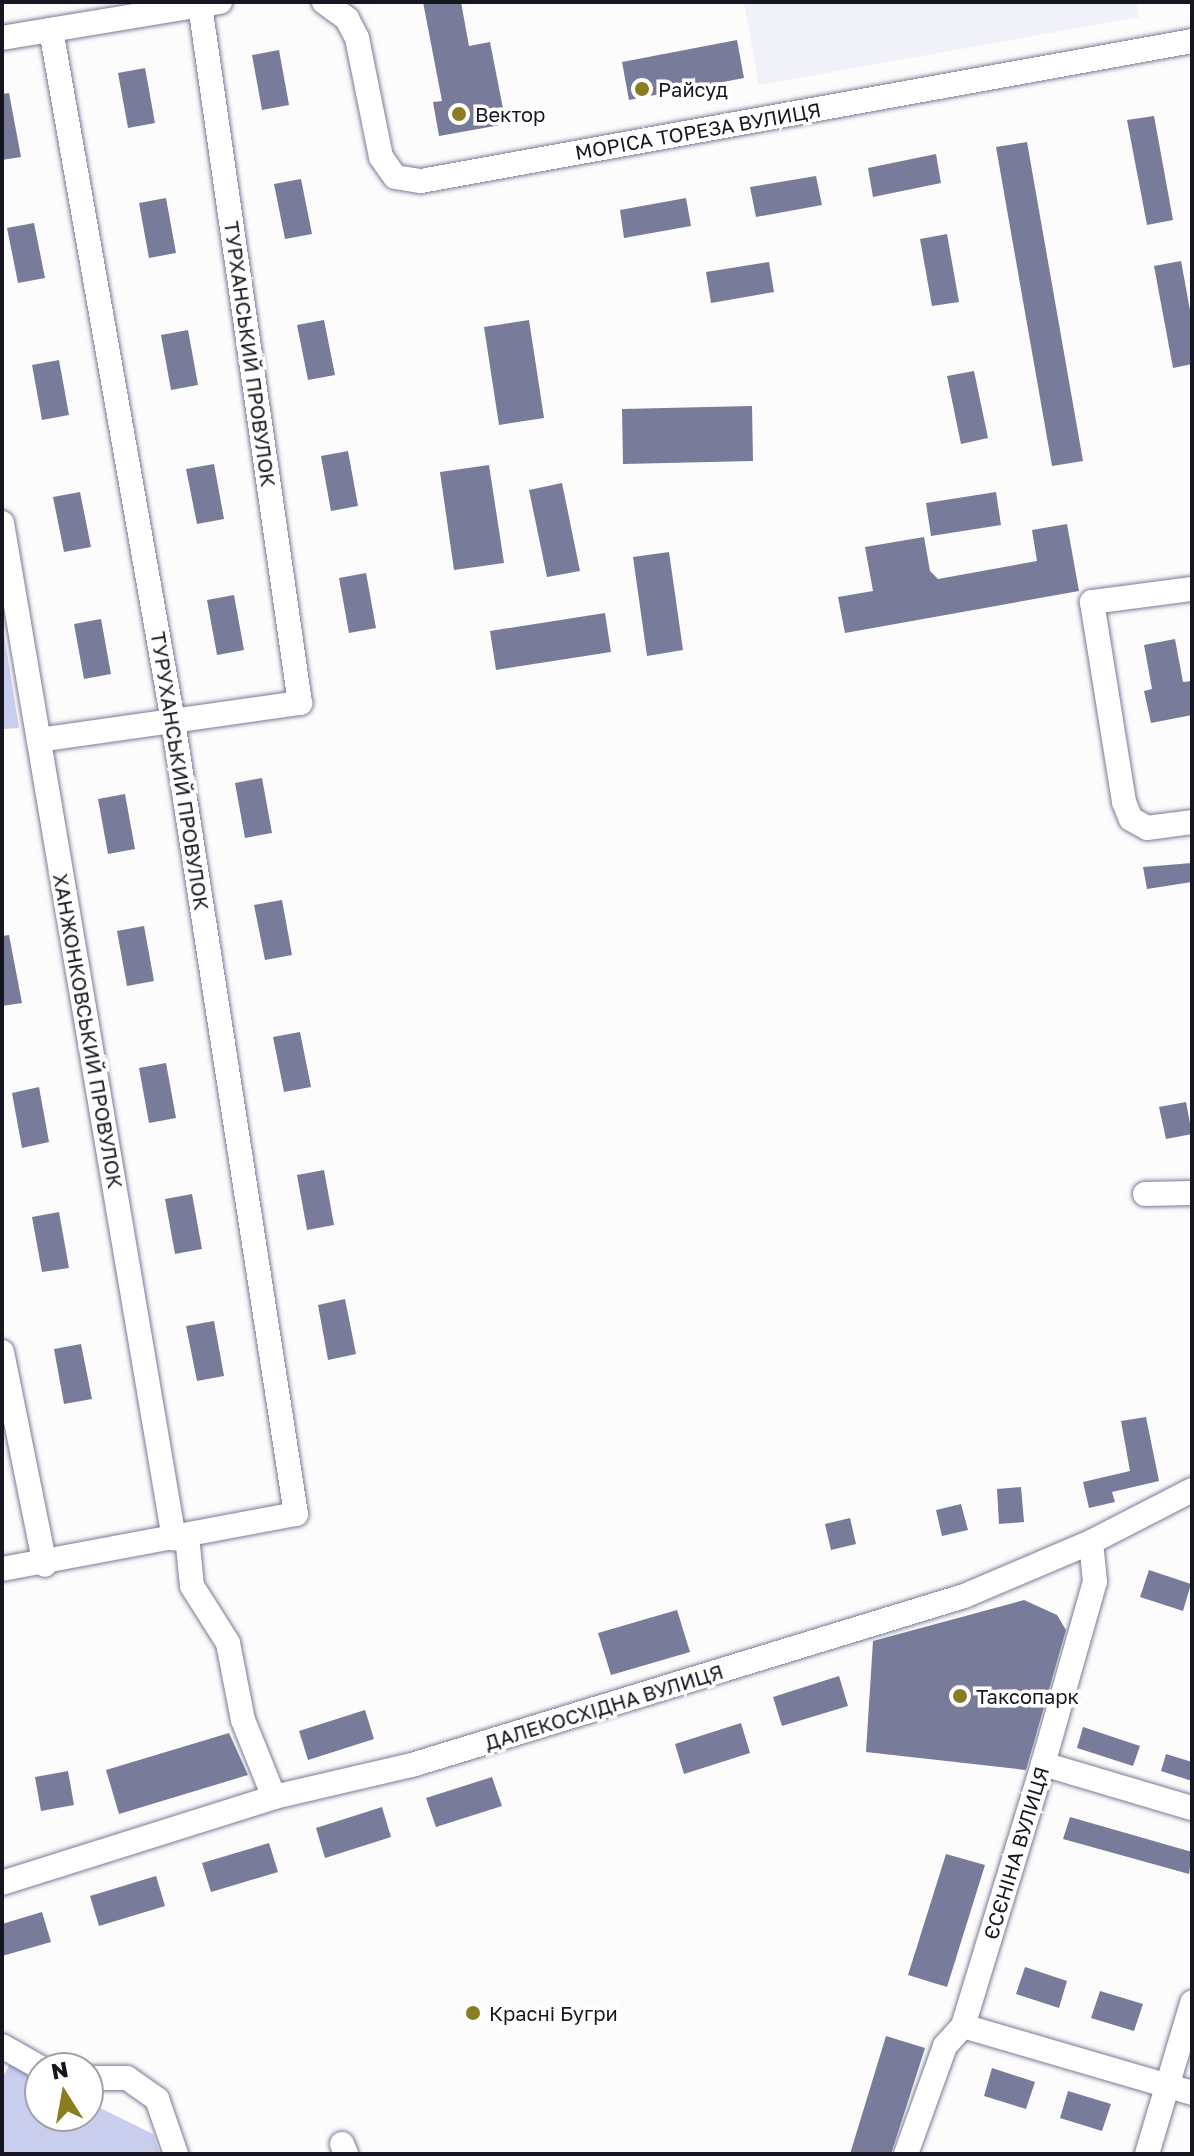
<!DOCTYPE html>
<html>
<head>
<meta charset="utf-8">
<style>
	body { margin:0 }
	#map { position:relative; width:1194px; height:2156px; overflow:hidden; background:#fcfcfc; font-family:"Golos Text",sans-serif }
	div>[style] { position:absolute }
	.built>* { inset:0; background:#f0f1f9 }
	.green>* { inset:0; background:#c9cdee }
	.building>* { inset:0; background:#787b99 }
	.roads { filter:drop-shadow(0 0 2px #787b98) drop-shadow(0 0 2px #787b98) }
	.minor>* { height:24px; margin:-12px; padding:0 12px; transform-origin:12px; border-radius:12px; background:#fff }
	.dots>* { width:22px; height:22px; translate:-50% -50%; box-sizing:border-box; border:4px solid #fff; border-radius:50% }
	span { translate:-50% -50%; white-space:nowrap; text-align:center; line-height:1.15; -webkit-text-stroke:7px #fff; paint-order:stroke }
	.poi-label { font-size:20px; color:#151621 }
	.left { translate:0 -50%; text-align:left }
	.street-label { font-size:20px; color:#151621 }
	.frame { position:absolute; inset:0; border:4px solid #151621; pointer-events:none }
	.north { position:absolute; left:24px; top:2052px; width:80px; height:80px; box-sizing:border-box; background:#fff; border:2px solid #a1a2a6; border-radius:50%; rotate:349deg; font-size:22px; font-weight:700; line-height:32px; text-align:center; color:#151621 }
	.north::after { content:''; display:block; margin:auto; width:28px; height:36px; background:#897c21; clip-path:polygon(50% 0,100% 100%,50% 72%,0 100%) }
</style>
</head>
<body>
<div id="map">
	<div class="built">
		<i style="clip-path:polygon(744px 2px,1136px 2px,1139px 17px,759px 85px)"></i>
	</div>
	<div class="green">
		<i style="clip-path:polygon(2px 622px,19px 728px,2px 729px)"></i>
		<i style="clip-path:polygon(10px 2064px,40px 2079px,40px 2116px,88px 2116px,88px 2102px,153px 2134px,160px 2154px,2px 2154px,2px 2078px)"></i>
	</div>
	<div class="building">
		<i style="clip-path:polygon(423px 2px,461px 2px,469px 46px,490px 42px,506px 124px,439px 136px,433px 102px,442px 101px)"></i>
		<i style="clip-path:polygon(737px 40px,744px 78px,629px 100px,622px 62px)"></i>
		<i style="clip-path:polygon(279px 50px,289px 105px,262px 110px,252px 55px)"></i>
		<i style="clip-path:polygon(145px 68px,155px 123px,128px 128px,118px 73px)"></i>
		<i style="clip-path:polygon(9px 93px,21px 157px,2px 160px,2px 94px)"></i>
		<i style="clip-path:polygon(1154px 116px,1173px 220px,1147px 225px,1127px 120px)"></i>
		<i style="clip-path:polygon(1027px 142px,1083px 461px,1052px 466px,996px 147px)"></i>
		<i style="clip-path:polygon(936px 154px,941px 183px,873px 197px,868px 168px)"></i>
		<i style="clip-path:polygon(816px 176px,822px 205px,756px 217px,750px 187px)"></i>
		<i style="clip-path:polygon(301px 179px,312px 234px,285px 239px,274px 184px)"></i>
		<i style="clip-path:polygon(166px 198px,176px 253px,149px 258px,139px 203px)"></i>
		<i style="clip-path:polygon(686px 198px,691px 226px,624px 238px,620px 210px)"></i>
		<i style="clip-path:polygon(34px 223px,45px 278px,18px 283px,7px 228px)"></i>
		<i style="clip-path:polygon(947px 234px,959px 302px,932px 306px,920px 239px)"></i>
		<i style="clip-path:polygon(1181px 261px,1192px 321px,1192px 364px,1173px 368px,1154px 266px)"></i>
		<i style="clip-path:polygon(769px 262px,774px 292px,711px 303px,706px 272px)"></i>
		<i style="clip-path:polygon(324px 320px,335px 375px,308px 380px,297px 325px)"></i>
		<i style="clip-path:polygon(529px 320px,544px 418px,499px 425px,484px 327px)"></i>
		<i style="clip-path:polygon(188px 330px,198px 385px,171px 390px,161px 335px)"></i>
		<i style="clip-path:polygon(59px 360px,69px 415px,42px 420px,32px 365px)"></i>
		<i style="clip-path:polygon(974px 371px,988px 438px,961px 444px,947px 376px)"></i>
		<i style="clip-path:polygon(752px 406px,753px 461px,623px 464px,622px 409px)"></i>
		<i style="clip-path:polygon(348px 451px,358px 506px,331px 511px,321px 456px)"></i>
		<i style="clip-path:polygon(214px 464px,224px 519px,197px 524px,186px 469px)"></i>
		<i style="clip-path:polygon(489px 465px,504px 563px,454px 570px,440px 472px)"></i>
		<i style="clip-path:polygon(562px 483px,580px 571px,547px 577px,529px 490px)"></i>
		<i style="clip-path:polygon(80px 492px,91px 547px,64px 552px,53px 497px)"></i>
		<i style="clip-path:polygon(996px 492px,1001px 525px,931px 536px,926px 503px)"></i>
		<i style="clip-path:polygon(1067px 524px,1079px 591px,845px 633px,838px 597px,873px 591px,865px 547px,924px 537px,930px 571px,938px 579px,1037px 561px,1032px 530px)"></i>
		<i style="clip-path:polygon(669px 552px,683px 650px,647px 656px,633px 557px)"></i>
		<i style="clip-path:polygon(366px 573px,376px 628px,349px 633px,339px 578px)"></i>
		<i style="clip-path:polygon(234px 595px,244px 650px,217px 655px,207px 600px)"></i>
		<i style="clip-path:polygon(605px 613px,611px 652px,496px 670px,490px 631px)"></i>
		<i style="clip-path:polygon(101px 619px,111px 674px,84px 679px,74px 624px)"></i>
		<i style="clip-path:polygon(1175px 639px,1183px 682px,1192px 681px,1192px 715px,1151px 723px,1144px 691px,1152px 689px,1144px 645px)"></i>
		<i style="clip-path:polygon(262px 778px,272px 833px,245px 838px,235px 783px)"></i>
		<i style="clip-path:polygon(125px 794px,135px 849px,108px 854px,98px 799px)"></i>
		<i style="clip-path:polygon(1192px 863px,1192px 882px,1147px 889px,1143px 867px)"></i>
		<i style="clip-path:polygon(282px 900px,292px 955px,265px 960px,254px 905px)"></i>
		<i style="clip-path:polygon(144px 926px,154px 981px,127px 986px,117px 931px)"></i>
		<i style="clip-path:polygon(9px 935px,22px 1003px,2px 1006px,2px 936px)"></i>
		<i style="clip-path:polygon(300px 1032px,311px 1087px,284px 1092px,273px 1037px)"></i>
		<i style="clip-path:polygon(166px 1063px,176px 1118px,149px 1123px,139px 1068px)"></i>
		<i style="clip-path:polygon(39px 1087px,49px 1142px,22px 1148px,12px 1093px)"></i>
		<i style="clip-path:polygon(1186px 1102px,1192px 1134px,1166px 1139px,1159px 1107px)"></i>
		<i style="clip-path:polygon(324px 1170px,334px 1225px,307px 1230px,297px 1175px)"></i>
		<i style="clip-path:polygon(192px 1194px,202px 1249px,175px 1254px,165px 1199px)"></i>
		<i style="clip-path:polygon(59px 1212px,69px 1268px,42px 1272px,32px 1217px)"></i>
		<i style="clip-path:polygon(345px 1299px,356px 1354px,328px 1360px,318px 1305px)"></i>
		<i style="clip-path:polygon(214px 1321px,224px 1376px,197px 1381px,186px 1326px)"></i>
		<i style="clip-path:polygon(81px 1344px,92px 1399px,64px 1404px,54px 1349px)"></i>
		<i style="clip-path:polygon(1146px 1417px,1159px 1481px,1112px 1492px,1115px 1502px,1089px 1508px,1083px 1482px,1130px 1471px,1121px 1421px)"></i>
		<i style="clip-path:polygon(1021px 1487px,1024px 1522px,999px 1524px,997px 1489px)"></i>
		<i style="clip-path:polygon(961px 1504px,968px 1530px,942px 1536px,936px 1510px)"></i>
		<i style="clip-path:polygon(850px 1518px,856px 1544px,831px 1550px,825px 1524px)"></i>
		<i style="clip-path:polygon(1149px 1570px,1191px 1584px,1183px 1611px,1140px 1597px)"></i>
		<i style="clip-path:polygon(1024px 1600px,1057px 1615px,1066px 1630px,1026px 1770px,866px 1752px,873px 1641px)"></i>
		<i style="clip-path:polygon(677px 1610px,690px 1652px,611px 1675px,598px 1633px)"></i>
		<i style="clip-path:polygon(839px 1676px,848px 1706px,782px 1726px,773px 1697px)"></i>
		<i style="clip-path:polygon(365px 1710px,374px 1739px,308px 1760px,299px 1731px)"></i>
		<i style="clip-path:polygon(741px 1723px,750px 1753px,684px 1774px,675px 1744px)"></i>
		<i style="clip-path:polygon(1083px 1727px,1140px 1746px,1133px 1766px,1077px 1748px)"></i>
		<i style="clip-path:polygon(229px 1733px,248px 1775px,119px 1814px,106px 1770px)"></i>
		<i style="clip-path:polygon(1166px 1754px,1192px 1762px,1192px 1781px,1161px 1771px)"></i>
		<i style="clip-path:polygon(68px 1771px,74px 1805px,41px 1811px,35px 1777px)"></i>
		<i style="clip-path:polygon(492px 1777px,502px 1806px,436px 1827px,426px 1798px)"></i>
		<i style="clip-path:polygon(382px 1807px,391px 1837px,325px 1858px,316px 1828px)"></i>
		<i style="clip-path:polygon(1070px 1817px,1192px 1852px,1189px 1874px,1063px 1839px)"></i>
		<i style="clip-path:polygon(269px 1843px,278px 1872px,211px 1892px,202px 1863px)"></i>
		<i style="clip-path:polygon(946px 1854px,985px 1865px,947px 1987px,908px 1975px)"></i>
		<i style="clip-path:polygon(156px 1876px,165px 1906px,99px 1926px,90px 1896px)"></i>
		<i style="clip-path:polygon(42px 1912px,51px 1942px,2px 1956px,2px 1924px)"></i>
		<i style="clip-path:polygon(1025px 1967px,1067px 1981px,1059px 2008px,1016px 1994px)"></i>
		<i style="clip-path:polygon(1100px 1991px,1143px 2004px,1134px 2031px,1091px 2018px)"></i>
		<i style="clip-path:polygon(886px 2036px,925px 2048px,902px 2120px,891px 2154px,850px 2154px)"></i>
		<i style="clip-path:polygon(992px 2068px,1035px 2082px,1026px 2109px,984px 2096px)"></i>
		<i style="clip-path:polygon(1068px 2091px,1111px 2104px,1102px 2131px,1060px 2118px)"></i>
	</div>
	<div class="roads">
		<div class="minor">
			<i style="left:324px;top:2px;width:29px;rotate:36deg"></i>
			<i style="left:347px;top:19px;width:21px;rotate:62deg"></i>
			<i style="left:357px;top:38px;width:121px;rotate:78.6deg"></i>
			<i style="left:381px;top:157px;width:24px;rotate:55deg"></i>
			<i style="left:395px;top:177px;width:26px;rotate:9deg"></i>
			<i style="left:421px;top:181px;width:784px;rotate:-10.29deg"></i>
			<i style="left:2px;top:38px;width:221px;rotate:-9.4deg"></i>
			<i style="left:2px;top:523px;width:1030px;rotate:80.39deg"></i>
			<i style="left:1192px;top:589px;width:101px;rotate:172.6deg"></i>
			<i style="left:1092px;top:602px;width:203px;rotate:80.9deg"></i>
			<i style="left:1124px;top:802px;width:18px;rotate:68deg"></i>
			<i style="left:1131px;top:819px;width:18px;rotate:29deg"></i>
			<i style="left:1147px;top:828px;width:45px;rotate:-7.6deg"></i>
			<i style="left:39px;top:740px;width:264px;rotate:-8.1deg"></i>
			<i style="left:300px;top:703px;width:705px;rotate:-98.15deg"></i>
			<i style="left:1145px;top:1194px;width:47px;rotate:-1.2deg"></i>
			<i style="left:2px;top:1352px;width:217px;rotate:78.6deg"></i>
			<i style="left:187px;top:1536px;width:50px;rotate:84.3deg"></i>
			<i style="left:192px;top:1586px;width:67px;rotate:57.7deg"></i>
			<i style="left:228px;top:1643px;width:78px;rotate:79deg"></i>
			<i style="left:243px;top:1720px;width:83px;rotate:68.1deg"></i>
			<i style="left:2px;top:1569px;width:299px;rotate:-10.6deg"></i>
			<i style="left:296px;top:1514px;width:802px;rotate:-98.82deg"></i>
			<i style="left:173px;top:721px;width:702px;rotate:-100.01deg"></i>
			<i style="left:1043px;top:1764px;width:155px;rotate:16.5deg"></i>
			<i style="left:2px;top:1883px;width:285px;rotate:-17.5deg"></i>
			<i style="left:274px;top:1797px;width:142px;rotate:-13.1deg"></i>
			<i style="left:412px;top:1765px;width:577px;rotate:-17.02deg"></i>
			<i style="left:964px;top:1596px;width:138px;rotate:-23deg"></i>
			<i style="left:1091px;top:1542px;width:114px;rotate:-27.2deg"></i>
			<i style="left:963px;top:2026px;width:239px;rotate:16.3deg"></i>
			<i style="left:2px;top:2046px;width:45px;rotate:29.4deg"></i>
			<i style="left:88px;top:2078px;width:39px"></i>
			<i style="left:127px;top:2078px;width:37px;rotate:35deg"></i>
			<i style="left:157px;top:2099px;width:58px;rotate:70.9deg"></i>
			<i style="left:342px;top:2144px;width:11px;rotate:68deg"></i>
			<i style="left:906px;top:2154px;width:115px;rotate:-70.1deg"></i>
			<i style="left:945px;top:2046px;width:27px;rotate:-48deg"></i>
			<i style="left:963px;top:2026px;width:274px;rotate:-73deg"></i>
			<i style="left:1043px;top:1764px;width:189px;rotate:-74.1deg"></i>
			<i style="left:1095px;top:1582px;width:40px;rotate:-95.7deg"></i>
			<i style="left:1147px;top:2154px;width:158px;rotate:-73.4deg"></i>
		</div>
	</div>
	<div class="dots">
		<i style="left:642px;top:89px;background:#897c21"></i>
		<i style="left:459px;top:114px;background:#897c21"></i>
		<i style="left:960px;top:1696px;background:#897c21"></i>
		<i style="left:473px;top:2013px;background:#897c21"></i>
	</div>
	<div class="poi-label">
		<span class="left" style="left:658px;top:89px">Райсуд</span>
		<span class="left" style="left:475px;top:114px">Вектор</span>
		<span class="left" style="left:976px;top:1696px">Таксопарк</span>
		<span class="left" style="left:489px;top:2013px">Красні Бугри</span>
	</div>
	<div class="street-label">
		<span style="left:698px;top:131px;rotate:-10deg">МОРІСА ТОРЕЗА ВУЛИЦЯ</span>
		<span style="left:250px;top:354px;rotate:82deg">ТУРХАНСЬКИЙ ПРОВУЛОК</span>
		<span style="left:180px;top:771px;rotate:81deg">ТУРУХАНСЬКИЙ ПРОВУЛОК</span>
		<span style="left:88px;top:1031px;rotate:80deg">ХАНЖОНКОВСЬКИЙ ПРОВУЛОК</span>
		<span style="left:604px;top:1707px;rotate:-17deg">ДАЛЕКОСХІДНА ВУЛИЦЯ</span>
		<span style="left:1016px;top:1853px;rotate:-73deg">ЄСЄНІНА ВУЛИЦЯ</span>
	</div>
	<div class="frame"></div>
	<div class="north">N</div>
</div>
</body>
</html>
